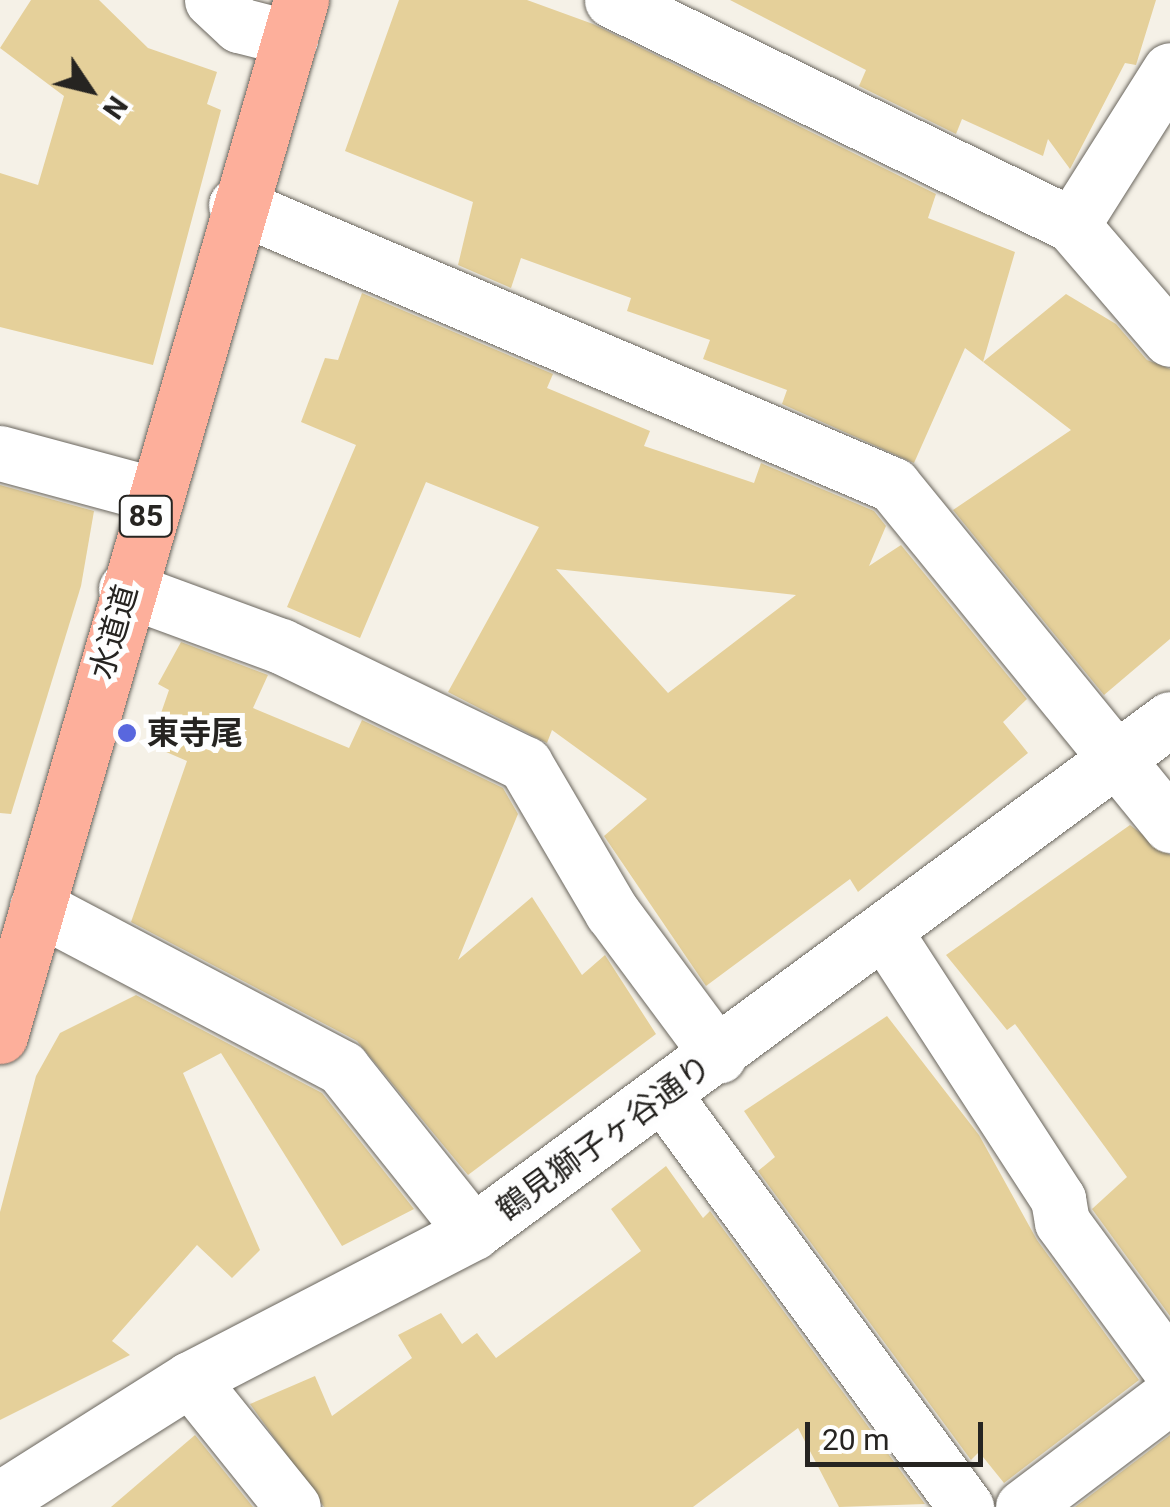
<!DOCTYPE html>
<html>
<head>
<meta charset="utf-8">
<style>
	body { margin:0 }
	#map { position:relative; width:1170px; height:1507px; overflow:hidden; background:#f5f1e7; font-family:Roboto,"Noto Sans JP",sans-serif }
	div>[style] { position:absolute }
	.building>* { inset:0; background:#e5d09a }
	.roads { filter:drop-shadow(0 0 2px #6a665e) drop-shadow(0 0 2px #6a665e) }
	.minor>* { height:55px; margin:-27.5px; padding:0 27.5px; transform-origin:27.5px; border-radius:27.5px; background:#fff }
	.major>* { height:55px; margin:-27.5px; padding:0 27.5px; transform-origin:27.5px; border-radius:27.5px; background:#fdaf9b }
	.dots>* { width:28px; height:28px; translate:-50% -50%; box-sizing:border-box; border:5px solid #fefefe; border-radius:50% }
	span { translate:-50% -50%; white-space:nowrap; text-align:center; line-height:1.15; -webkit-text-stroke:10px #fefefe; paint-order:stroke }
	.shield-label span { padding:2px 8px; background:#fefefe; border:2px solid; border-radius:8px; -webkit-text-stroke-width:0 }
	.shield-label { font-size:30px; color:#262421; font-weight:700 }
	.street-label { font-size:32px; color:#262421 }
	.poi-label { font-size:32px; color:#262421; font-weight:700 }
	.left { translate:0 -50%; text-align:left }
	.north { position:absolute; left:40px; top:40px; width:100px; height:100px; -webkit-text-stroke:8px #fefefe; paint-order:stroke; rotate:125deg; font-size:28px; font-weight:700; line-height:40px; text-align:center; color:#262421 }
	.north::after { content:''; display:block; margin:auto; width:35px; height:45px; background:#262421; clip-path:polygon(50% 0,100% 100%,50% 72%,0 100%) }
	.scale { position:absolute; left:805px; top:1422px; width:178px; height:45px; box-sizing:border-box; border:5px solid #262421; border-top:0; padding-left:12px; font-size:30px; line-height:35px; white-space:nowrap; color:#262421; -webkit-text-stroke:8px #fefefe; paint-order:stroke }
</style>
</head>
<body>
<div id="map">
	<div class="building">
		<i style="clip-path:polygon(31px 0,99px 0,148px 48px,217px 72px,207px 104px,221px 110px,153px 365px,0 327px,0 173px,38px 185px,64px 96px,0 48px)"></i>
		<i style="clip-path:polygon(399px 0,527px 0,593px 24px,936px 194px,928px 218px,1015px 252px,983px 362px,1066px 294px,1116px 324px,1147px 360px,1170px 369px,1170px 639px,1104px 695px,953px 510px,1071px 430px,965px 348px,914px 463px,782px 404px,787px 390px,703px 359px,710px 340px,627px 311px,631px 298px,521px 258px,511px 288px,458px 265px,473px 202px,345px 151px)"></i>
		<i style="clip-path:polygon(730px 0,1156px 0,1136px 65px,1125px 63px,1070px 169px,1048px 139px,1043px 156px,962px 119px,956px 134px,859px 86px,866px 70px)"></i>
		<i style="clip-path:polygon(evenodd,362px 293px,553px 374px,547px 388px,650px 431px,644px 446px,754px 483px,761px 463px,874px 511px,886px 526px,869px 566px,901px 545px,1027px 699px,1003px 722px,1028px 753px,858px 892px,850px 879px,706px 986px,604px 836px,647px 799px,552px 730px,547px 743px,448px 692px,539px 527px,426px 482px,360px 638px,287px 607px,356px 445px,301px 422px,325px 358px,338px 360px,362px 293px,556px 569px,796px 595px,668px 693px,556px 569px)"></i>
		<i style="clip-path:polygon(0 485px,94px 511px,81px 586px,11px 814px,0 813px)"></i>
		<i style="clip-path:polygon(181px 642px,268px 675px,253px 708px,349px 748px,362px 720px,503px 788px,518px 814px,458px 960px,532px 897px,582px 975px,605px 955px,656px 1034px,468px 1175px,357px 1041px,131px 922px,187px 761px,150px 745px,169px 690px,158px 684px)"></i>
		<i style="clip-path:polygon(1130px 825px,1170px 855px,1170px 1316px,1092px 1209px,1127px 1177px,1015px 1024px,1007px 1030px,946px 955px)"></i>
		<i style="clip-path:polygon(136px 995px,322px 1093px,414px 1209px,342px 1246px,221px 1053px,183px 1073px,260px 1250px,232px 1278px,197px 1245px,112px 1341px,130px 1355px,0 1420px,0 1212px,36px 1076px,60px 1033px)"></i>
		<i style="clip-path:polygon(887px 1016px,979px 1135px,1037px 1240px,1139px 1380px,1004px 1483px,979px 1452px,971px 1460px,758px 1171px,775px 1157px,744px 1111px)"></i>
		<i style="clip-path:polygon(666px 1166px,703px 1218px,710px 1211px,925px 1504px,839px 1507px,798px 1428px,693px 1507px,324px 1507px,250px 1404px,315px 1376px,332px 1416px,412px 1358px,398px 1335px,441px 1313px,462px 1344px,477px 1333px,496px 1358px,641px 1251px,611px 1209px)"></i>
		<i style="clip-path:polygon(195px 1435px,253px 1507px,111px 1507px)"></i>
		<i style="clip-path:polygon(1170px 1435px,1170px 1507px,1075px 1507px)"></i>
	</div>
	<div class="roads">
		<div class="minor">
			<i style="left:212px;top:0;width:37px;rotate:43deg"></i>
			<i style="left:239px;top:25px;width:53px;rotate:14.3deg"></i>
			<i style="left:612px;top:0;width:512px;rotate:26.06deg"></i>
			<i style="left:1072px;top:225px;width:150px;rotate:49.3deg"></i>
			<i style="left:236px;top:205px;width:714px;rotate:23.08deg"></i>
			<i style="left:893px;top:485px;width:439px;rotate:50.8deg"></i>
			<i style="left:1072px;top:225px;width:183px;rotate:-57.7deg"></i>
			<i style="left:0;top:453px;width:157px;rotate:15.1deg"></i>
			<i style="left:126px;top:589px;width:165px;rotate:20.2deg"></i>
			<i style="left:281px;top:646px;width:271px;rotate:25.8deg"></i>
			<i style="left:525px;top:764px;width:172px;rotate:59.6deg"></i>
			<i style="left:612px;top:912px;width:179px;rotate:53.4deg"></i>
			<i style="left:37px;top:907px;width:345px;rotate:27.8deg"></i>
			<i style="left:342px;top:1068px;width:210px;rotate:51.4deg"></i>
			<i style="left:884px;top:931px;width:320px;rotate:57deg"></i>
			<i style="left:1058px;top:1199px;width:23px;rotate:80deg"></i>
			<i style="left:1062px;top:1222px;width:182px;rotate:53.7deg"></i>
			<i style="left:665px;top:1097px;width:509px;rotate:53.72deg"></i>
			<i style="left:190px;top:1379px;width:164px;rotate:51.2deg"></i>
			<i style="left:0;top:1499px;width:225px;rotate:-32.3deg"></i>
			<i style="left:190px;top:1379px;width:319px;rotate:-27.4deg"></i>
			<i style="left:473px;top:1232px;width:865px;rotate:-36.35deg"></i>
			<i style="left:1023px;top:1507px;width:184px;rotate:-37.1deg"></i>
		</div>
		<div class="major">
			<i style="left:0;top:1036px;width:1079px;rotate:-73.8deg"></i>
		</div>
	</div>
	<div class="dots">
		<i style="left:127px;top:733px;background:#5967de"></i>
	</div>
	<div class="shield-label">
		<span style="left:146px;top:516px">85</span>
	</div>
	<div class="street-label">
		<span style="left:114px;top:632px;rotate:-74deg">水道道</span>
		<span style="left:604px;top:1138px;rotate:-36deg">鶴見獅子ヶ谷通り</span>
	</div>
	<div class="poi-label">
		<span class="left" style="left:147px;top:733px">東寺尾</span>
	</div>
	<div class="north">N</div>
	<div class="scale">20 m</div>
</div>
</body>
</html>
